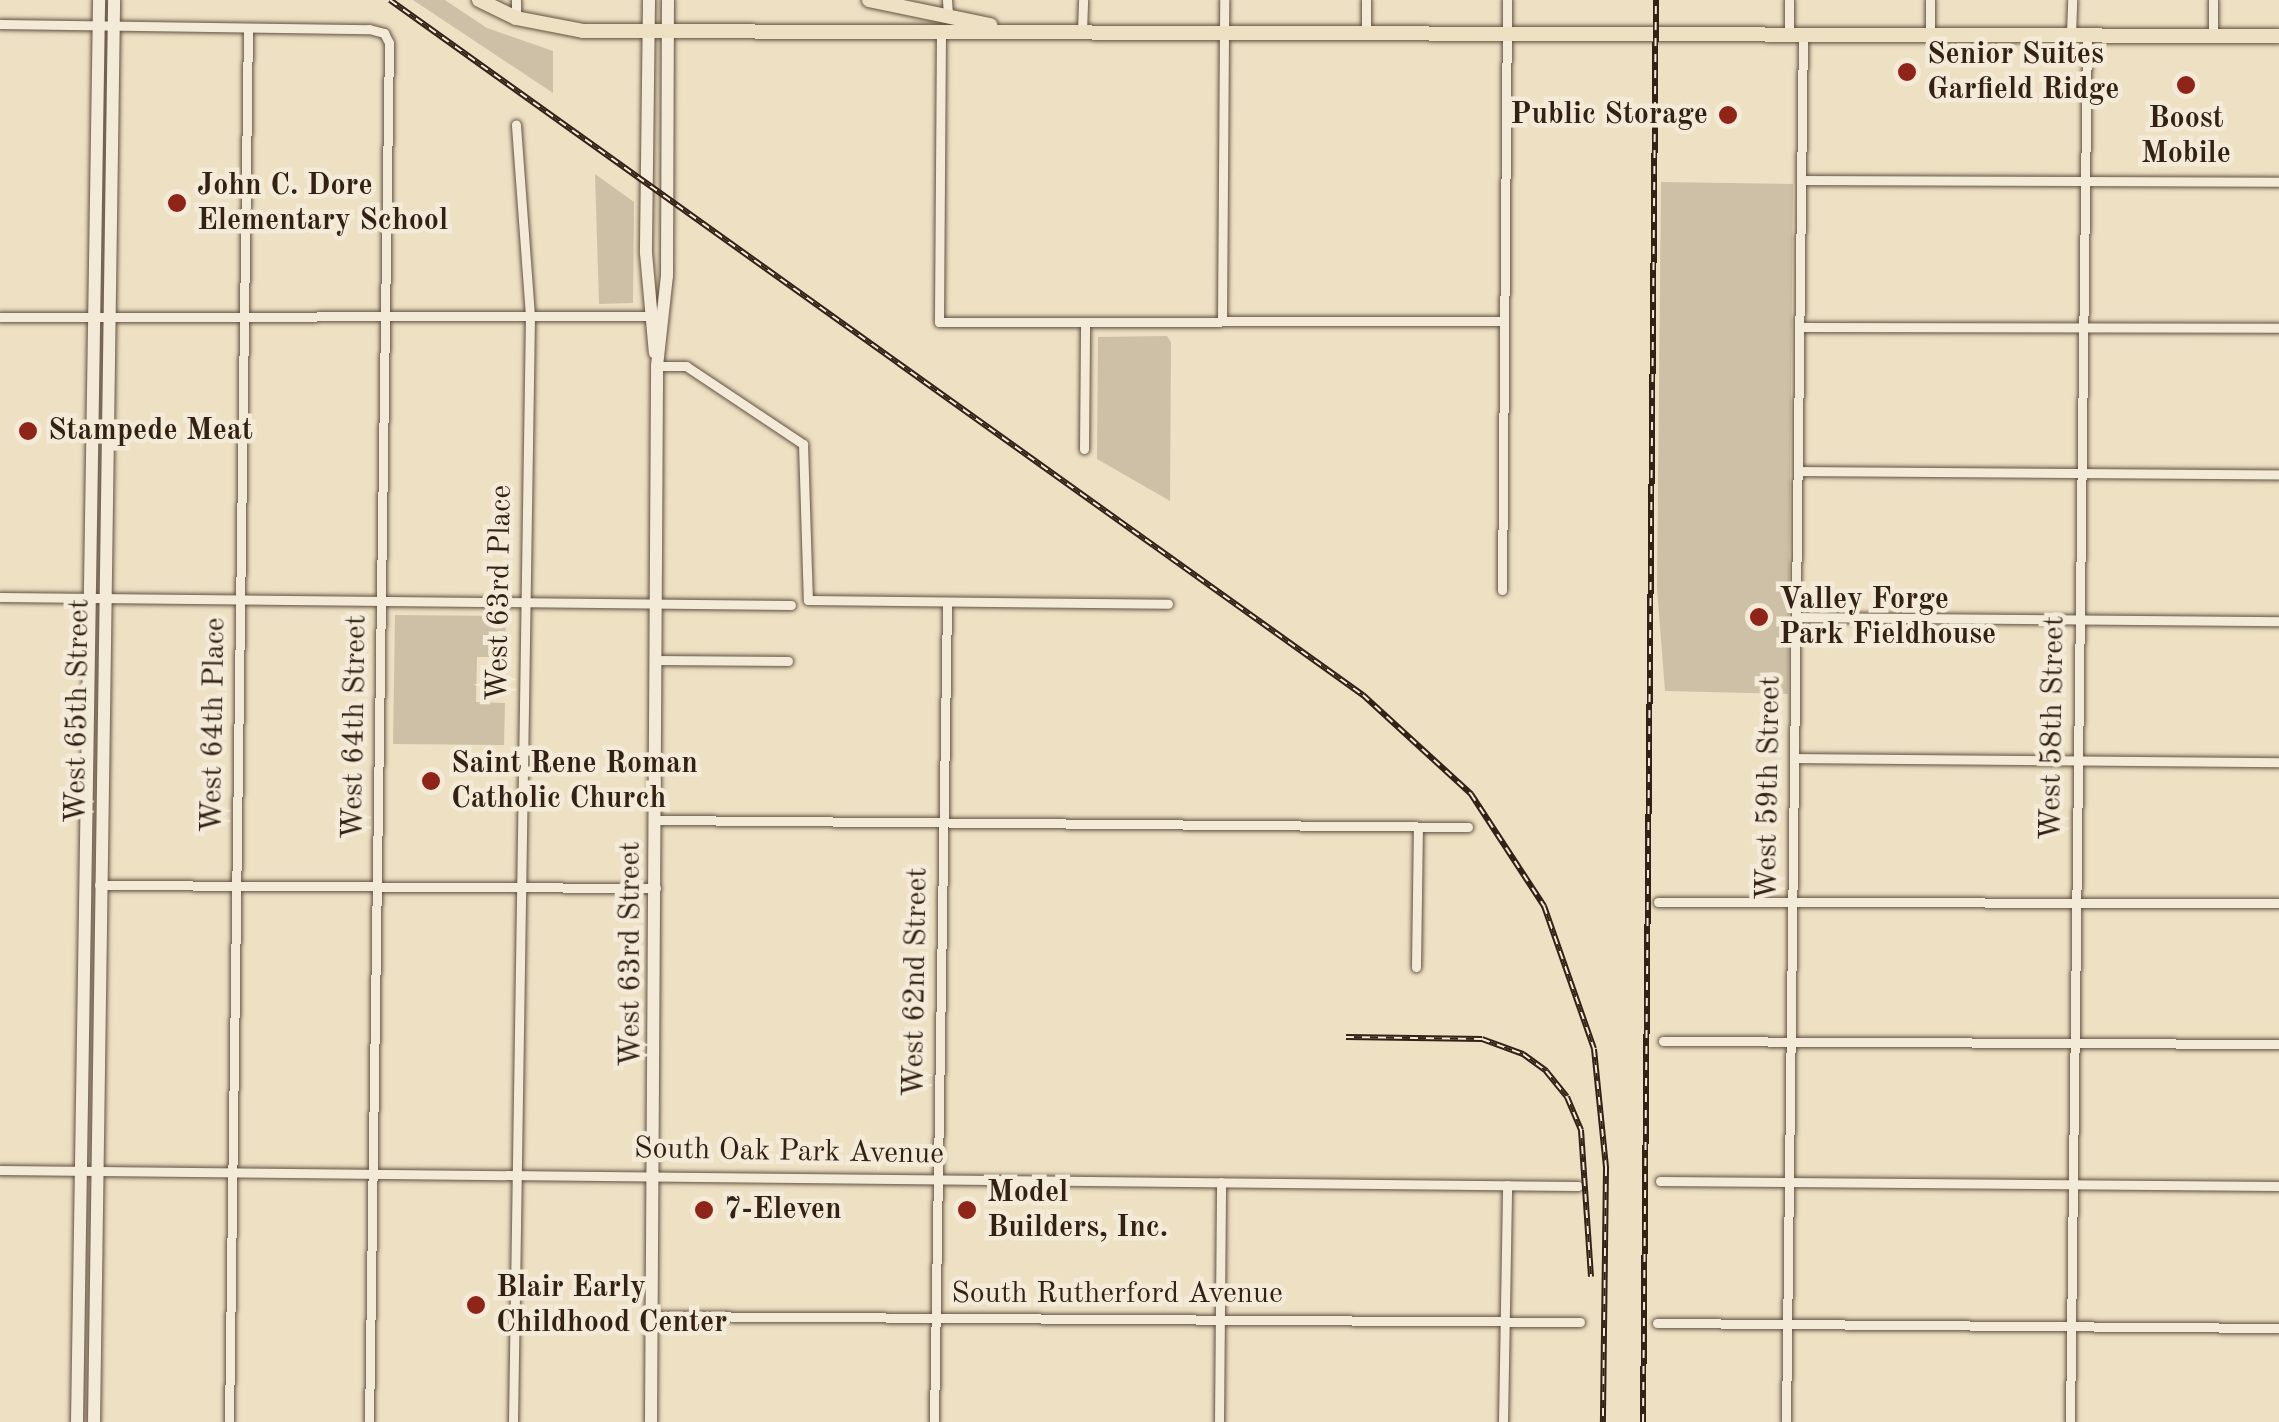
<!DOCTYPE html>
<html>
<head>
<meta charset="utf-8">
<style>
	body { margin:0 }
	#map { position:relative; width:2279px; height:1422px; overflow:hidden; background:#ede0c3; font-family:"Old Standard TT",serif }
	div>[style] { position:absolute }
	.green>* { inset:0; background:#cec0a6 }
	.roads { filter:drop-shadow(0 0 2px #625141) drop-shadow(0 0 2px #625141) }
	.street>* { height:9px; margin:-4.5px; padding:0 4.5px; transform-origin:4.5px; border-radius:4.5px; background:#f3ebd8 }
	.secondary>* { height:12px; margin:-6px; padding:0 6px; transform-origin:6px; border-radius:6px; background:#f3ebd8 }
	.primary>* { height:14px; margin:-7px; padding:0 7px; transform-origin:7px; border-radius:7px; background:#ede0c3 }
	.rail>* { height:6px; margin-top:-3px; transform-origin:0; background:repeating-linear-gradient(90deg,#f3ebd8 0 8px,#342116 0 16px); box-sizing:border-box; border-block:2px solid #342116 }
	.dots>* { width:28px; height:28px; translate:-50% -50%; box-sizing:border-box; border:5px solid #f3ebd8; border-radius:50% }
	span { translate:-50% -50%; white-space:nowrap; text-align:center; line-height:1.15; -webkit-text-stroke:9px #f3ebd8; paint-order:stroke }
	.poi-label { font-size:30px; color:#342116; font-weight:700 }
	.left { translate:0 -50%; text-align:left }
	.right { translate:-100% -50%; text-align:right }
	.street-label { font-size:30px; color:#342116 }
</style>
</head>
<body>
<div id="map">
	<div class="green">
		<i style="clip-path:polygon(413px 0,445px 0,487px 28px,553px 51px,553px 93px)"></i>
		<i style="clip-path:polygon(595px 174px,634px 202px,633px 303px,599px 304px)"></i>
		<i style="clip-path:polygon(1661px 182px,1793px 184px,1788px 694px,1665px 691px,1657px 588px)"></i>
		<i style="clip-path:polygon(1167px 336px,1171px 342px,1170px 501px,1097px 459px,1098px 337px)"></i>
		<i style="clip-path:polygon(395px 615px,506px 616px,505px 657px,477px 657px,476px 702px,505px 703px,504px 745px,393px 744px)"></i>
	</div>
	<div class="roads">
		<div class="street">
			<i style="left:947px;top:0;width:16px;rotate:86deg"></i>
			<i style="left:516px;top:18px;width:18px;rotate:-90deg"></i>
			<i style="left:0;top:24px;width:369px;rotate:0.8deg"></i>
			<i style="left:369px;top:29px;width:16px;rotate:15deg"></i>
			<i style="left:384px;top:33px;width:11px;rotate:63deg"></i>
			<i style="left:389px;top:43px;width:1379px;rotate:90.83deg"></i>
			<i style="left:941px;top:31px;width:291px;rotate:90.4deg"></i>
			<i style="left:939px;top:322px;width:565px;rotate:-0.1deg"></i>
			<i style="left:1082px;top:32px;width:32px;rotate:-88deg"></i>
			<i style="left:1366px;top:33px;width:33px;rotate:-90deg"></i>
			<i style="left:1789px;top:34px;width:34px;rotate:-90deg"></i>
			<i style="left:1930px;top:35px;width:35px;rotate:-90deg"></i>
			<i style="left:2071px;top:35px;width:35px;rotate:-88deg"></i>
			<i style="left:2213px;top:35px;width:35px;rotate:-90deg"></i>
			<i style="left:1801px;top:180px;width:478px;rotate:0.2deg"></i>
			<i style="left:0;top:317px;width:656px;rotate:-0.09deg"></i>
			<i style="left:1222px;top:321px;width:321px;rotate:-89.6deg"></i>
			<i style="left:1800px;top:327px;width:479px;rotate:0.1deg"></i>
			<i style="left:657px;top:366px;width:29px"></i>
			<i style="left:686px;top:366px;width:141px;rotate:33.7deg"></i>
			<i style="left:803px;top:444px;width:156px;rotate:88.2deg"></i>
			<i style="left:808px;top:600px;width:360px;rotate:0.6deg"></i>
			<i style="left:1084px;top:449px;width:127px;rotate:-89.5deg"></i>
			<i style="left:1798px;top:471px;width:481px;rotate:0.4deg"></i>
			<i style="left:1502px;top:590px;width:590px;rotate:-89.51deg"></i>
			<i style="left:0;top:597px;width:791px;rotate:0.58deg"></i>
			<i style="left:1796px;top:617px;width:483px;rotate:0.5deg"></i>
			<i style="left:657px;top:660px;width:131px;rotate:0.4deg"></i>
			<i style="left:1794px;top:758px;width:485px;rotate:0.5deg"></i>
			<i style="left:656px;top:820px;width:812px;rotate:0.49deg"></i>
			<i style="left:99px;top:885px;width:557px;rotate:0.31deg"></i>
			<i style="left:1658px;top:902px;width:621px;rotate:0.09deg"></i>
			<i style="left:1416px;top:967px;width:140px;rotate:-89.2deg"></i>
			<i style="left:1663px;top:1041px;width:616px;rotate:0.28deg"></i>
			<i style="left:0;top:1170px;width:1578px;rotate:0.58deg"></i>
			<i style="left:1660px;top:1181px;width:619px;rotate:0.46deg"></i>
			<i style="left:653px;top:1316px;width:927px;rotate:0.37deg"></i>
			<i style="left:1657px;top:1323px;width:622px;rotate:0.46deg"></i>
			<i style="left:229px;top:1422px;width:1394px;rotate:-89.22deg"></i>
			<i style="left:513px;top:1422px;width:1106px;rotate:-89.12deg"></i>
			<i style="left:530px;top:316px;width:192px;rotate:-94.2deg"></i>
			<i style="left:934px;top:1422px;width:819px;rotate:-89.09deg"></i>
			<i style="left:1219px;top:1422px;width:240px;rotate:-89.5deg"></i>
			<i style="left:1503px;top:1422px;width:237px;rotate:-89deg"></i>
			<i style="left:1786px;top:1422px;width:1388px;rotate:-89.3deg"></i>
			<i style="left:2070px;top:1422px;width:1387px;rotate:-89.3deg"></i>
		</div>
		<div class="secondary">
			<i style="left:649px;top:0;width:253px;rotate:90.7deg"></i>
			<i style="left:646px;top:253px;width:100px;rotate:84.9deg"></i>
			<i style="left:77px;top:1422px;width:1422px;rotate:-89.11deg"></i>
			<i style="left:94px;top:1422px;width:1422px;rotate:-89.19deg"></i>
			<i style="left:651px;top:1422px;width:1056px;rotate:-89.67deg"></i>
			<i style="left:657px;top:366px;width:91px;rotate:-83.7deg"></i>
			<i style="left:667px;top:276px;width:276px;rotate:-89.8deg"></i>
		</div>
		<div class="primary">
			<i style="left:479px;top:0;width:41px;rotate:25.9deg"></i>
			<i style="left:516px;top:18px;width:68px;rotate:11deg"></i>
			<i style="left:583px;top:31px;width:1696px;rotate:0.17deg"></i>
			<i style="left:869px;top:0;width:124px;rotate:11.7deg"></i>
		</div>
	</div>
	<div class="rail">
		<i style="left:390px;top:0;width:1196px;rotate:35.54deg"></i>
		<i style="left:1363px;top:695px;width:147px;rotate:42.5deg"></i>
		<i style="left:1471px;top:794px;width:134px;rotate:56.9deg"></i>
		<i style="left:1544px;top:906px;width:151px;rotate:70.7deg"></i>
		<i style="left:1594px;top:1049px;width:120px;rotate:84.2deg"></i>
		<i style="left:1606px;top:1168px;width:254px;rotate:90.7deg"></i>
		<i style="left:1346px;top:1037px;width:136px;rotate:0.8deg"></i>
		<i style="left:1482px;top:1039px;width:44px;rotate:20.1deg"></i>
		<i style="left:1523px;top:1054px;width:29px;rotate:36deg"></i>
		<i style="left:1546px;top:1071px;width:33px;rotate:51deg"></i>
		<i style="left:1567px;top:1097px;width:36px;rotate:67deg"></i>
		<i style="left:1581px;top:1130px;width:147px;rotate:86.1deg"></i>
		<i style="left:1643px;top:1422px;width:1422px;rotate:-89.48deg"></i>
	</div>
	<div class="dots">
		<i style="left:1907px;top:72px;background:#8f2418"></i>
		<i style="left:2186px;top:85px;background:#8f2418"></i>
		<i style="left:1728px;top:115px;background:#8f2418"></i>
		<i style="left:177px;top:203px;background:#8f2418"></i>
		<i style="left:28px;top:431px;background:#8f2418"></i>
		<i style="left:1759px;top:617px;background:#8f2418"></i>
		<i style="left:431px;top:781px;background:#8f2418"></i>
		<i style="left:704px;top:1210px;background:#8f2418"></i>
		<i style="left:967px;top:1210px;background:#8f2418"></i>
		<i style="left:476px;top:1305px;background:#8f2418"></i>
	</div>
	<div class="poi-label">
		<span class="left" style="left:1927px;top:72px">Senior Suites<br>Garfield Ridge</span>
		<span class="right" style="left:1708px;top:115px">Public Storage</span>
		<span style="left:2186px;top:136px">Boost<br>Mobile</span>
		<span class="left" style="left:197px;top:203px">John C. Dore<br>Elementary School</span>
		<span class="left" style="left:48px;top:431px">Stampede Meat</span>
		<span class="left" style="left:1779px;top:617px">Valley Forge<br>Park Fieldhouse</span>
		<span class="left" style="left:451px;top:781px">Saint Rene Roman<br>Catholic Church</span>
		<span class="left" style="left:987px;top:1210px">Model<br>Builders, Inc.</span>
		<span class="left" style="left:724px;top:1210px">7-Eleven</span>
		<span class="left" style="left:496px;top:1305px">Blair Early<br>Childhood Center</span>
	</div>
	<div class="street-label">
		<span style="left:500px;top:593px;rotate:-89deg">West 63rd Place</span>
		<span style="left:78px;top:711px;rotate:-89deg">West 65th Street</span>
		<span style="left:214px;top:725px;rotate:-89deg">West 64th Place</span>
		<span style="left:355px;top:727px;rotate:-89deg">West 64th Street</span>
		<span style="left:2053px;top:728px;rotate:-89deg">West 58th Street</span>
		<span style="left:1769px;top:788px;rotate:-89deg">West 59th Street</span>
		<span style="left:631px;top:954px;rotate:-90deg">West 63rd Street</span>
		<span style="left:916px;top:982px;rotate:-89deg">West 62nd Street</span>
		<span style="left:789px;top:1152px;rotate:1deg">South Oak Park Avenue</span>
		<span style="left:1117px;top:1294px">South Rutherford Avenue</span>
	</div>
</div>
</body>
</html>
